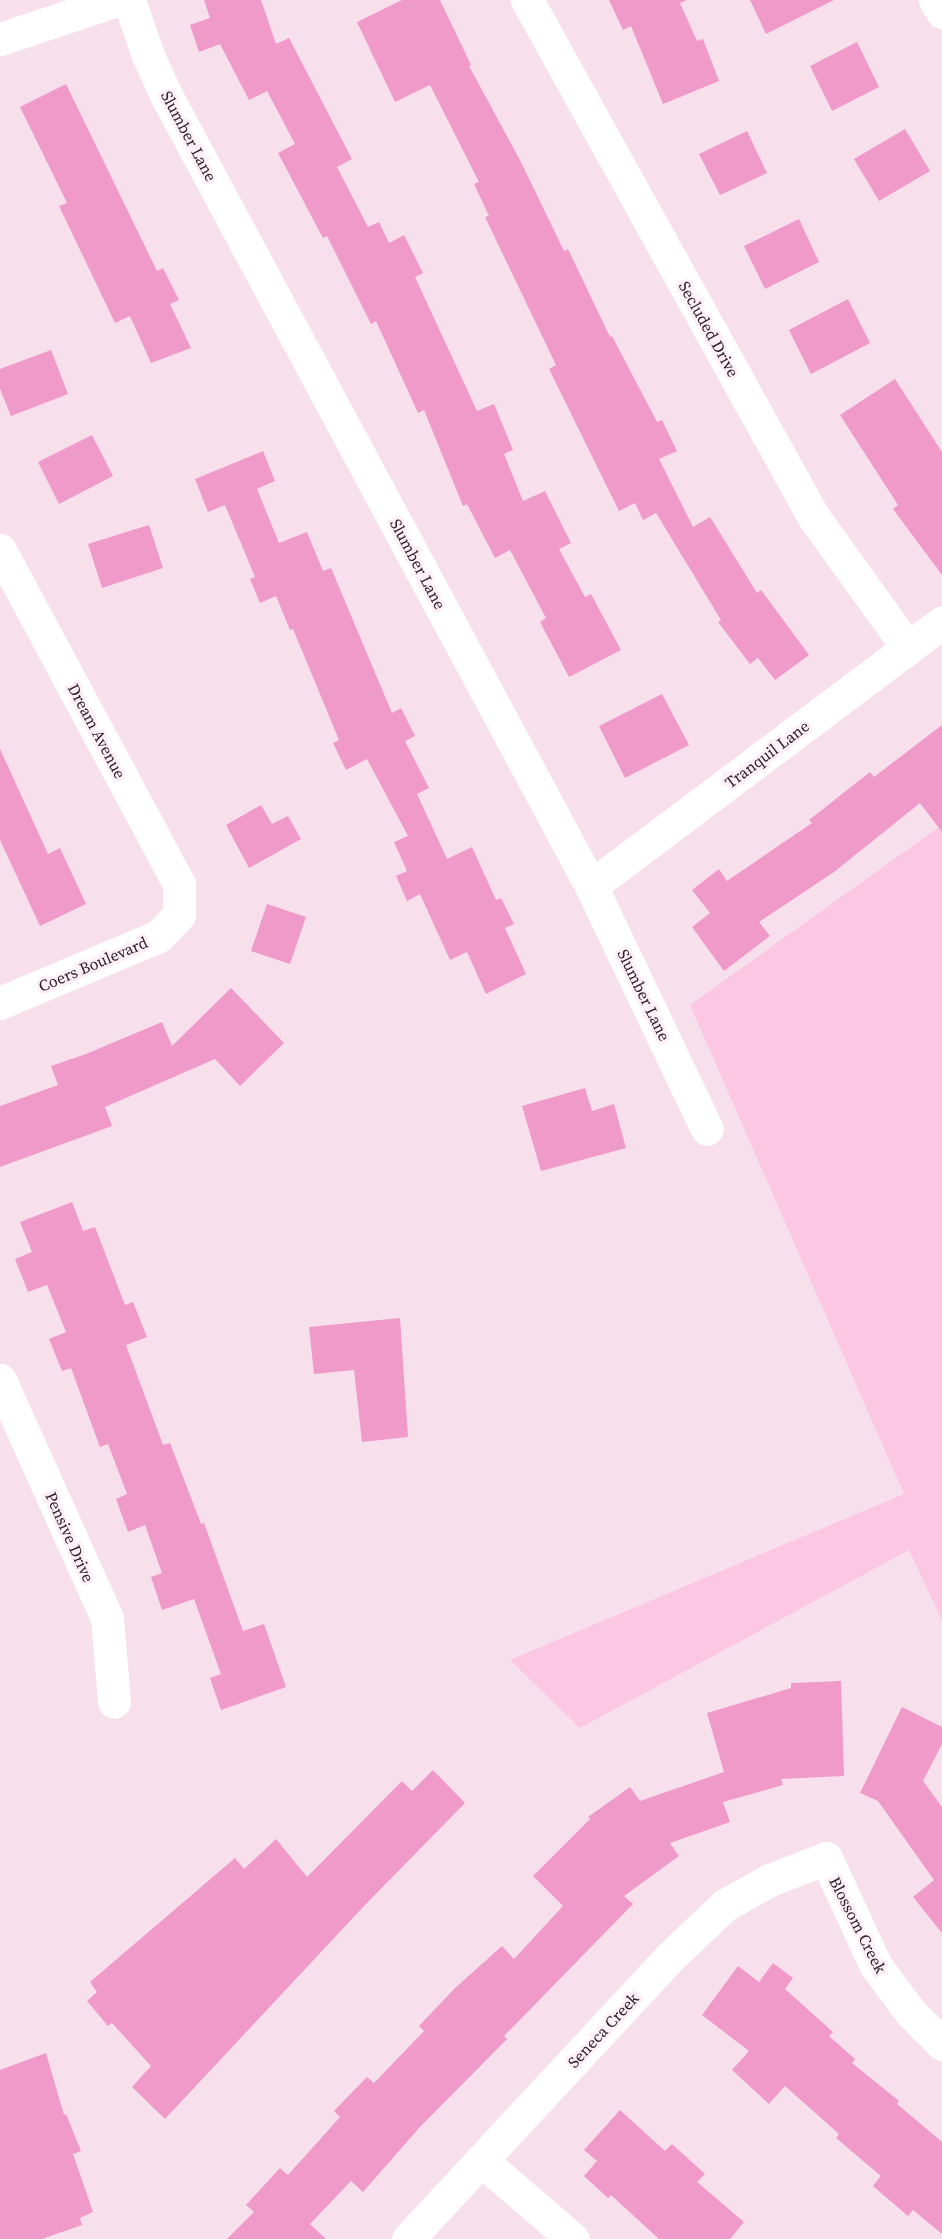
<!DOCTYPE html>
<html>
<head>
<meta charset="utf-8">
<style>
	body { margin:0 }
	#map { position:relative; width:942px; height:2239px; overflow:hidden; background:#f7dfeb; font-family:"Source Serif 4",serif }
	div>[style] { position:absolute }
	.green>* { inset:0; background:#fbc7e2 }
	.building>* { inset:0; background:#f09aca }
	.minor>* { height:33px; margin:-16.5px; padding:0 16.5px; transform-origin:16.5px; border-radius:16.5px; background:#fff }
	span { translate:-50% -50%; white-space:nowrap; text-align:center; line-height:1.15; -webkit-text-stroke:6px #feeff7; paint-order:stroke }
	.street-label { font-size:16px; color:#2c2328 }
</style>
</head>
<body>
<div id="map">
	<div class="green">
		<i style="clip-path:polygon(942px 825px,942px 1620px,909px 1550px,580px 1728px,510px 1660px,904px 1494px,690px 1005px)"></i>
	</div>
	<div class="building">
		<i style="clip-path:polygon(204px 0,261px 0,276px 44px,289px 38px,352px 159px,337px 167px,368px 227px,379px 222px,389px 243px,404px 235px,423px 273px,415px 277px,477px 411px,494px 404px,513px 450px,504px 454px,523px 501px,545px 491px,571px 543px,559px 549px,585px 597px,591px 594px,621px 650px,569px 677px,540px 622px,546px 618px,510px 550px,495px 558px,467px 504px,463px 506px,424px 410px,418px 413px,376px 321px,371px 324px,327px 236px,323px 238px,278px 153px,295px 144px,267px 91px,249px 100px,220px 44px,199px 52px,190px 25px,210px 18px)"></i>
		<i style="clip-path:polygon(402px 0,440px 0,471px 65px,469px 66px,521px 162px,564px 251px,568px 249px,610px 337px,612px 336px,657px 422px,662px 420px,677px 451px,659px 459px,693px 527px,710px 517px,757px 593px,761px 590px,809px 655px,775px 680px,758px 658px,750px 664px,718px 622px,721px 620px,656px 513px,643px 520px,635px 503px,619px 511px,549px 369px,556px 365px,485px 217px,489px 216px,474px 184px,479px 182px,430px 85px,395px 102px,357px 22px)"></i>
		<i style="clip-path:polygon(609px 0,687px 0,680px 3px,697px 41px,703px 39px,719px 81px,663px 104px,631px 26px,623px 30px)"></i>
		<i style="clip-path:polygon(750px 0,834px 0,766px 34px)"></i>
		<i style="clip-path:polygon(857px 42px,879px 87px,832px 111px,810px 66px)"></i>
		<i style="clip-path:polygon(66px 84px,157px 271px,163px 268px,179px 300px,170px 304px,191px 348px,151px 363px,130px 316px,115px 323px,59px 206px,67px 203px,20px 107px)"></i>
		<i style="clip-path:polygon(905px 129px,930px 171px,879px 201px,854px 159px)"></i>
		<i style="clip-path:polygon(747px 131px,767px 173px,720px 195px,699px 154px)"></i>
		<i style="clip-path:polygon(799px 219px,819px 262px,765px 289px,744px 246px)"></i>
		<i style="clip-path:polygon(848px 299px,870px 343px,811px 374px,789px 330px)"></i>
		<i style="clip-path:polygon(51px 350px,68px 394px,11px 416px,0 389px,0 369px)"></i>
		<i style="clip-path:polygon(895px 379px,942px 452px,942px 575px,893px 509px,898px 505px,840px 415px)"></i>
		<i style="clip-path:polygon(92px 435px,113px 476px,59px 504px,38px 462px)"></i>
		<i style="clip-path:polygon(263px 451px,275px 481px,257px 489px,279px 543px,307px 532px,323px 571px,331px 568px,392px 713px,401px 708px,415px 736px,405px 741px,429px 788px,417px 794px,447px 859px,472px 847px,496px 900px,501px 898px,514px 924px,505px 928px,526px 974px,486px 994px,467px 952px,450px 960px,420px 894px,407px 901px,396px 876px,407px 871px,394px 842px,408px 836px,367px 759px,346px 770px,333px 743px,339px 740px,293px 629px,290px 630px,276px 596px,260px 603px,250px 579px,255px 577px,225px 505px,208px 512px,195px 479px)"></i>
		<i style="clip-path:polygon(149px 525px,163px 568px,102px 588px,88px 544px)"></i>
		<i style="clip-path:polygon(662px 694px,689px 745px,625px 778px,599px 726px)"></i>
		<i style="clip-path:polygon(942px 725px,942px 832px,920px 803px,834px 872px,759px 922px,770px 936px,724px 971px,692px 927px,710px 913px,692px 890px,719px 869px,727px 881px,812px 823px,809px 820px,870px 772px,874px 777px)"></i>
		<i style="clip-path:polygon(0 749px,48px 854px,60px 848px,86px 904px,40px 926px,0 840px)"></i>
		<i style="clip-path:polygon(261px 805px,272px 824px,288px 816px,301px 839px,249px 868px,226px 825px)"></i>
		<i style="clip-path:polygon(267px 904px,306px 917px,290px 964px,251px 951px)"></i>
		<i style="clip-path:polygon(231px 988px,284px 1043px,240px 1086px,215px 1059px,105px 1107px,112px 1126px,0 1167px,0 1106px,58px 1085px,51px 1066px,86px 1054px,162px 1022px,172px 1046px)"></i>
		<i style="clip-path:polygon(585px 1088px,592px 1111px,614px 1104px,626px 1148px,541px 1171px,522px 1106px)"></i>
		<i style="clip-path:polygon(72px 1202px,83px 1231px,95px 1227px,125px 1305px,133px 1302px,147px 1337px,126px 1345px,163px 1445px,170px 1443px,201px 1524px,204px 1523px,243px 1631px,264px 1624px,286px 1687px,221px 1710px,210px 1678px,221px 1674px,194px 1599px,162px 1610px,151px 1577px,162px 1573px,145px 1525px,128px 1532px,116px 1499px,127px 1494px,108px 1444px,100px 1447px,71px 1368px,62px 1371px,49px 1339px,66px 1332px,47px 1285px,28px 1292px,15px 1259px,32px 1252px,20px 1222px)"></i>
		<i style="clip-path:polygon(400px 1318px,408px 1437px,362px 1442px,354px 1370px,314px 1374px,309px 1327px)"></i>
		<i style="clip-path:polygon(841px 1681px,844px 1776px,781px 1779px,783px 1785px,723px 1802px,730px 1822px,670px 1843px,679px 1856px,624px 1896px,633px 1904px,504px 2036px,507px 2039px,419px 2128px,363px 2192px,351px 2181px,310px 2224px,326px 2239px,227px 2239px,254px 2212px,246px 2205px,280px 2168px,288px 2175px,340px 2117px,334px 2111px,367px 2077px,374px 2083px,424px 2031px,419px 2026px,454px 1989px,502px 1946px,514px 1959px,563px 1906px,533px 1876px,590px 1819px,588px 1817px,630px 1787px,640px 1801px,724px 1772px,707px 1713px,791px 1688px,791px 1683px)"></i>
		<i style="clip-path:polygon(902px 1707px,942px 1727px,942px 1744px,923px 1781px,942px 1807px,942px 1933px,913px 1897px,934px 1880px,878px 1801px,860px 1793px)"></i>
		<i style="clip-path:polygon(433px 1770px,465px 1803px,364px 1906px,165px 2119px,132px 2087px,151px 2066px,112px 2023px,108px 2026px,87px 2001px,97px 1992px,90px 1982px,235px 1858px,244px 1869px,276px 1839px,307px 1877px,402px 1781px,412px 1791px)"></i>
		<i style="clip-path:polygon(773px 1963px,793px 1978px,785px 1989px,833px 2032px,829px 2036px,855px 2059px,852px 2063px,899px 2101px,897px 2104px,942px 2142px,942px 2234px,913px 2210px,908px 2216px,873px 2186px,881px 2176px,836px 2138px,839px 2134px,785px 2086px,769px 2104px,732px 2070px,749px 2051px,702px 2015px,738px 1966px,759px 1982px)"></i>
		<i style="clip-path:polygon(46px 2053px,64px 2115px,66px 2114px,81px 2151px,73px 2154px,93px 2212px,80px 2218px,82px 2225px,42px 2239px,0 2239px,0 2070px)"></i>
		<i style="clip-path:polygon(620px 2110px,665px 2151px,672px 2144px,705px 2174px,697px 2182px,744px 2222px,730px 2239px,659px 2239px,611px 2195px,608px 2198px,584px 2176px,597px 2161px,584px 2150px)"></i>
	</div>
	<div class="minor">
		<i style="left:129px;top:0;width:56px;rotate:71.2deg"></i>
		<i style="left:147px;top:53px;width:48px;rotate:65.6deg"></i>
		<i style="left:167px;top:97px;width:896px;rotate:61.75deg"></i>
		<i style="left:591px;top:886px;width:269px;rotate:64.5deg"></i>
		<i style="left:527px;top:0;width:590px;rotate:61deg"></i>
		<i style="left:813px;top:516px;width:163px;rotate:54.3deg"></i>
		<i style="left:935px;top:0;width:14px;rotate:60deg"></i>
		<i style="left:0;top:39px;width:123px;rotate:-18.4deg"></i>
		<i style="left:0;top:550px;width:379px;rotate:61.8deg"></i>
		<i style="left:179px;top:884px;width:31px;rotate:90deg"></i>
		<i style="left:179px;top:915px;width:29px;rotate:134deg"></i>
		<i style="left:159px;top:936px;width:173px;rotate:157.2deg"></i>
		<i style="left:591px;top:886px;width:439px;rotate:-36.9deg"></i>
		<i style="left:0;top:1380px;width:261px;rotate:65.8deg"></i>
		<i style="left:107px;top:1618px;width:84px;rotate:85.2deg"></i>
		<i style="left:481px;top:2160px;width:121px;rotate:40.7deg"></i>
		<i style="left:408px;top:2239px;width:384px;rotate:-47.1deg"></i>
		<i style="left:669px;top:1958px;width:77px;rotate:-43.4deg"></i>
		<i style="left:725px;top:1905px;width:51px;rotate:-29.1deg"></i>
		<i style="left:770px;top:1880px;width:60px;rotate:-21.4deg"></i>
		<i style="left:826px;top:1858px;width:119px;rotate:65.2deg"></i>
		<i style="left:876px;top:1966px;width:59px;rotate:53.3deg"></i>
		<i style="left:911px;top:2013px;width:44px;rotate:45deg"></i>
	</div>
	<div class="street-label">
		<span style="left:189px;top:136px;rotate:62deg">Slumber Lane</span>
		<span style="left:709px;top:329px;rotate:61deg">Secluded Drive</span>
		<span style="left:418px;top:564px;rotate:62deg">Slumber Lane</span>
		<span style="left:97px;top:731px;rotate:62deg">Dream Avenue</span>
		<span style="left:767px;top:754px;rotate:-37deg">Tranquil Lane</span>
		<span style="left:93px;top:964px;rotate:-23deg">Coers Boulevard</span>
		<span style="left:644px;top:995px;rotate:64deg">Slumber Lane</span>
		<span style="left:70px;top:1537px;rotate:66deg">Pensive Drive</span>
		<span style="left:858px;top:1925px;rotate:63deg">Blossom Creek</span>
		<span style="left:603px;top:2030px;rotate:-47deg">Seneca Creek</span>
	</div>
</div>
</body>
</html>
